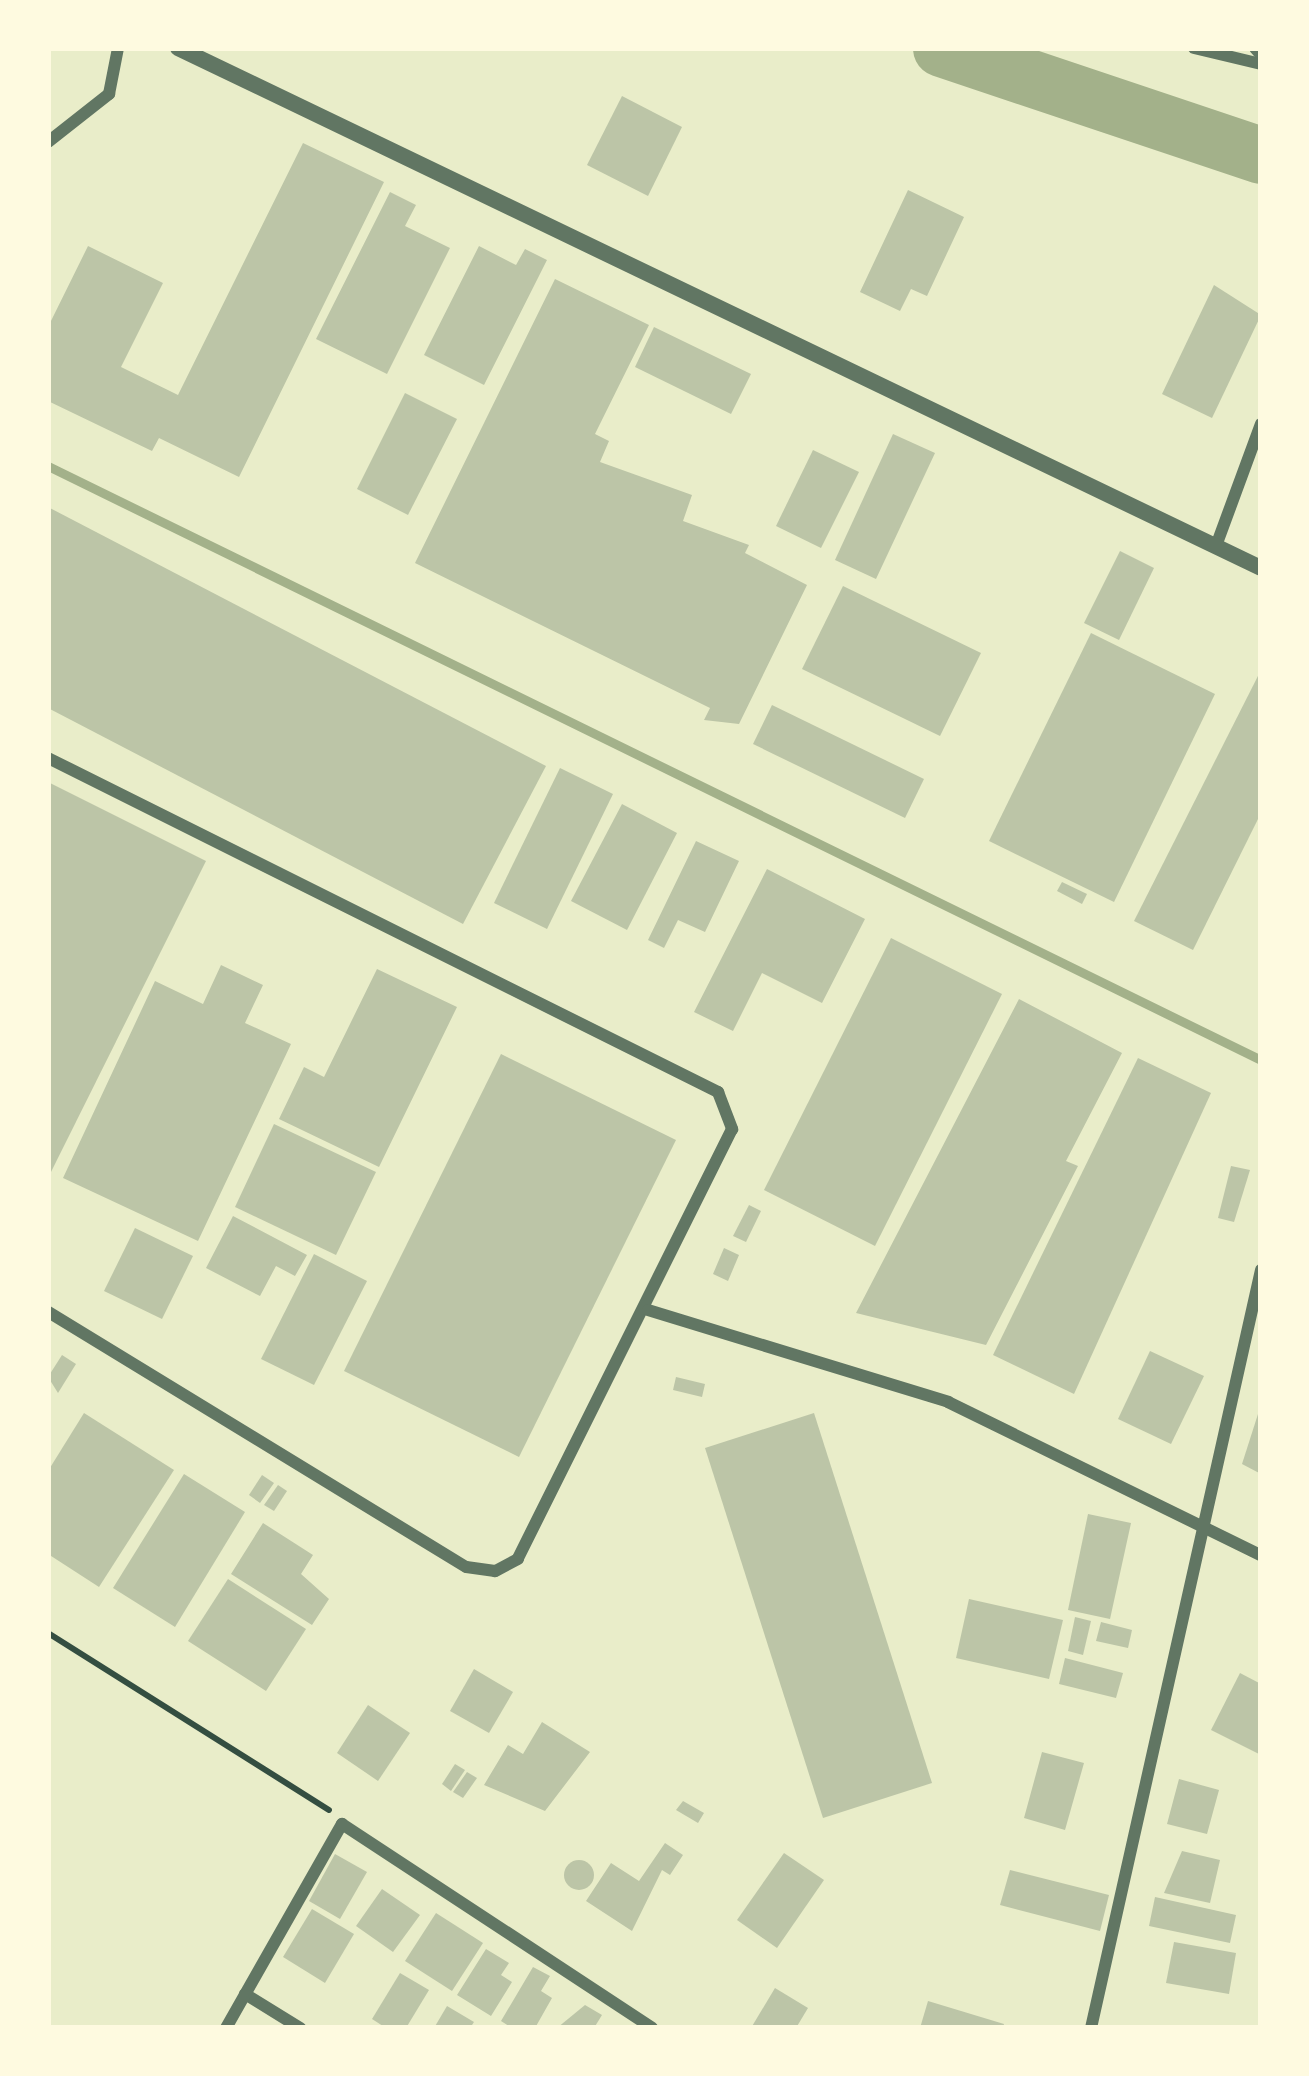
<!DOCTYPE html>
<html>
<head>
<meta charset="utf-8">
<style>
	body { margin:0 }
	#map { position:relative; width:1309px; height:2076px; overflow:hidden; background:#e9edc9; font-family:"Crimson Pro",serif }
	div>[style] { position:absolute }
	.stream>* { height:9px; margin:-4.5px; padding:0 4.5px; transform-origin:4.5px; border-radius:4.5px; background:#a3b18a }
	.river>* { height:57px; margin:-28.5px; padding:0 28.5px; transform-origin:28.5px; border-radius:28.5px; background:#a3b18a }
	.building>* { inset:0; background:#bcc5a7 }
	.round { border-radius:50% }
	.path>* { height:6px; margin:-3px; padding:0 3px; transform-origin:3px; border-radius:3px; background:#344e41 }
	.minor>* { height:12px; margin:-6px; padding:0 6px; transform-origin:6px; border-radius:6px; background:#617663 }
	.tertiary>* { height:16px; margin:-8px; padding:0 8px; transform-origin:8px; border-radius:8px; background:#617663 }
	span { translate:-50% -50%; white-space:nowrap; text-align:center; line-height:1.15; -webkit-text-stroke:12px #fefae0; paint-order:stroke }
	.frame { position:absolute; inset:0; border:51px solid #fefae0; pointer-events:none }
</style>
</head>
<body>
<div id="map">
	<div class="stream">
		<i style="left:48px;top:466px;width:1351px;rotate:26.09deg"></i>
	</div>
	<div class="river">
		<i style="left:941px;top:48px;width:337px;rotate:18.5deg"></i>
	</div>
	<div class="building">
		<i style="clip-path:polygon(622px 96px,682px 127px,648px 196px,587px 165px)"></i>
		<i style="clip-path:polygon(303px 143px,384px 182px,239px 477px,159px 438px,152px 451px,48px 401px,48px 327px,88px 246px,163px 283px,121px 367px,178px 395px)"></i>
		<i style="clip-path:polygon(908px 190px,964px 217px,927px 296px,911px 289px,900px 311px,860px 292px)"></i>
		<i style="clip-path:polygon(390px 192px,416px 205px,405px 226px,450px 248px,387px 374px,316px 339px)"></i>
		<i style="clip-path:polygon(479px 246px,516px 265px,525px 249px,547px 260px,484px 385px,424px 355px)"></i>
		<i style="clip-path:polygon(555px 279px,649px 325px,595px 434px,609px 441px,600px 462px,692px 495px,683px 521px,749px 545px,745px 553px,807px 585px,739px 724px,704px 720px,710px 708px,415px 563px)"></i>
		<i style="clip-path:polygon(1214px 285px,1261px 315px,1212px 418px,1162px 394px)"></i>
		<i style="clip-path:polygon(654px 327px,751px 374px,731px 414px,635px 367px)"></i>
		<i style="clip-path:polygon(405px 393px,457px 419px,408px 515px,357px 489px)"></i>
		<i style="clip-path:polygon(893px 434px,935px 453px,876px 579px,835px 560px)"></i>
		<i style="clip-path:polygon(813px 450px,859px 472px,821px 548px,776px 526px)"></i>
		<i style="clip-path:polygon(48px 507px,546px 766px,463px 924px,48px 708px)"></i>
		<i style="clip-path:polygon(1120px 551px,1154px 568px,1119px 640px,1084px 623px)"></i>
		<i style="clip-path:polygon(843px 586px,981px 653px,940px 736px,802px 669px)"></i>
		<i style="clip-path:polygon(1091px 633px,1215px 694px,1114px 902px,989px 841px)"></i>
		<i style="clip-path:polygon(1261px 670px,1261px 813px,1193px 950px,1134px 921px)"></i>
		<i style="clip-path:polygon(772px 705px,924px 779px,905px 818px,753px 744px)"></i>
		<i style="clip-path:polygon(560px 768px,613px 794px,547px 929px,494px 903px)"></i>
		<i style="clip-path:polygon(48px 782px,206px 861px,48px 1178px)"></i>
		<i style="clip-path:polygon(622px 804px,677px 833px,627px 930px,571px 901px)"></i>
		<i style="clip-path:polygon(696px 841px,739px 861px,705px 932px,678px 920px,664px 948px,648px 940px)"></i>
		<i style="clip-path:polygon(767px 869px,865px 919px,822px 1003px,762px 973px,733px 1031px,694px 1012px)"></i>
		<i style="clip-path:polygon(1062px 882px,1087px 894px,1082px 904px,1057px 891px)"></i>
		<i style="clip-path:polygon(891px 938px,1002px 994px,875px 1246px,764px 1190px)"></i>
		<i style="clip-path:polygon(221px 965px,263px 985px,245px 1023px,291px 1044px,198px 1241px,63px 1178px,155px 981px,203px 1004px)"></i>
		<i style="clip-path:polygon(377px 969px,457px 1007px,379px 1167px,279px 1119px,304px 1067px,324px 1077px)"></i>
		<i style="clip-path:polygon(1019px 999px,1122px 1053px,1066px 1161px,1078px 1166px,986px 1345px,856px 1313px)"></i>
		<i style="clip-path:polygon(501px 1054px,676px 1140px,519px 1457px,344px 1371px)"></i>
		<i style="clip-path:polygon(1138px 1058px,1211px 1093px,1074px 1394px,993px 1355px)"></i>
		<i style="clip-path:polygon(274px 1124px,376px 1172px,336px 1255px,235px 1207px)"></i>
		<i style="clip-path:polygon(1231px 1166px,1250px 1170px,1234px 1222px,1218px 1218px)"></i>
		<i style="clip-path:polygon(749px 1205px,761px 1211px,746px 1242px,733px 1236px)"></i>
		<i style="clip-path:polygon(233px 1216px,307px 1255px,295px 1276px,276px 1266px,260px 1296px,206px 1268px)"></i>
		<i style="clip-path:polygon(135px 1228px,193px 1256px,162px 1319px,104px 1291px)"></i>
		<i style="clip-path:polygon(724px 1248px,739px 1255px,728px 1281px,713px 1274px)"></i>
		<i style="clip-path:polygon(314px 1254px,367px 1281px,314px 1385px,261px 1359px)"></i>
		<i style="clip-path:polygon(1150px 1351px,1204px 1376px,1171px 1444px,1118px 1419px)"></i>
		<i style="clip-path:polygon(62px 1355px,76px 1364px,58px 1393px,48px 1377px)"></i>
		<i style="clip-path:polygon(676px 1377px,705px 1384px,702px 1397px,673px 1390px)"></i>
		<i style="clip-path:polygon(84px 1413px,174px 1470px,99px 1587px,48px 1554px,48px 1471px)"></i>
		<i style="clip-path:polygon(814px 1413px,932px 1783px,823px 1818px,705px 1448px)"></i>
		<i style="clip-path:polygon(1258px 1414px,1261px 1414px,1261px 1474px,1242px 1464px)"></i>
		<i style="clip-path:polygon(184px 1474px,245px 1512px,175px 1627px,113px 1588px)"></i>
		<i style="clip-path:polygon(262px 1475px,274px 1483px,260px 1503px,249px 1495px)"></i>
		<i style="clip-path:polygon(278px 1485px,287px 1491px,274px 1511px,264px 1505px)"></i>
		<i style="clip-path:polygon(1088px 1514px,1131px 1523px,1110px 1619px,1068px 1610px)"></i>
		<i style="clip-path:polygon(263px 1523px,313px 1555px,301px 1574px,329px 1599px,312px 1625px,231px 1574px)"></i>
		<i style="clip-path:polygon(228px 1579px,306px 1629px,266px 1691px,188px 1641px)"></i>
		<i style="clip-path:polygon(969px 1599px,1063px 1620px,1049px 1679px,956px 1658px)"></i>
		<i style="clip-path:polygon(1075px 1617px,1091px 1621px,1083px 1655px,1068px 1651px)"></i>
		<i style="clip-path:polygon(1101px 1622px,1132px 1630px,1128px 1648px,1096px 1641px)"></i>
		<i style="clip-path:polygon(1065px 1658px,1123px 1673px,1116px 1698px,1059px 1684px)"></i>
		<i style="clip-path:polygon(474px 1669px,513px 1692px,489px 1733px,450px 1711px)"></i>
		<i style="clip-path:polygon(1240px 1673px,1261px 1684px,1261px 1755px,1211px 1730px)"></i>
		<i style="clip-path:polygon(368px 1705px,410px 1733px,378px 1781px,337px 1753px)"></i>
		<i style="clip-path:polygon(542px 1722px,590px 1752px,545px 1811px,484px 1785px,508px 1745px,523px 1754px)"></i>
		<i style="clip-path:polygon(1042px 1752px,1084px 1763px,1065px 1830px,1024px 1818px)"></i>
		<i style="clip-path:polygon(455px 1764px,465px 1770px,451px 1791px,442px 1784px)"></i>
		<i style="clip-path:polygon(467px 1772px,477px 1778px,463px 1798px,453px 1792px)"></i>
		<i style="clip-path:polygon(1179px 1779px,1219px 1790px,1207px 1834px,1167px 1824px)"></i>
		<i style="clip-path:polygon(683px 1801px,704px 1813px,698px 1823px,676px 1810px)"></i>
		<i style="clip-path:polygon(665px 1843px,683px 1855px,670px 1875px,662px 1870px,632px 1931px,586px 1901px,611px 1863px,639px 1881px)"></i>
		<i style="clip-path:polygon(1182px 1851px,1220px 1860px,1210px 1903px,1164px 1893px)"></i>
		<i style="clip-path:polygon(784px 1853px,824px 1880px,777px 1948px,737px 1920px)"></i>
		<i style="clip-path:polygon(335px 1854px,367px 1872px,340px 1919px,309px 1901px)"></i>
		<i class="round" style="left:564px;top:1860px;width:30px;height:30px"></i>
		<i style="clip-path:polygon(1010px 1870px,1109px 1895px,1100px 1931px,1000px 1905px)"></i>
		<i style="clip-path:polygon(382px 1889px,420px 1915px,393px 1952px,356px 1926px)"></i>
		<i style="clip-path:polygon(1155px 1897px,1236px 1915px,1230px 1943px,1149px 1926px)"></i>
		<i style="clip-path:polygon(312px 1909px,354px 1934px,325px 1983px,283px 1957px)"></i>
		<i style="clip-path:polygon(436px 1913px,483px 1943px,452px 1991px,405px 1961px)"></i>
		<i style="clip-path:polygon(1174px 1942px,1236px 1953px,1229px 1994px,1166px 1983px)"></i>
		<i style="clip-path:polygon(486px 1949px,509px 1963px,501px 1975px,512px 1982px,491px 2016px,457px 1995px)"></i>
		<i style="clip-path:polygon(533px 1967px,550px 1976px,541px 1991px,552px 1998px,535px 2028px,512px 2028px,501px 2021px)"></i>
		<i style="clip-path:polygon(400px 1973px,429px 1990px,406px 2028px,386px 2028px,372px 2019px)"></i>
		<i style="clip-path:polygon(775px 1988px,808px 2008px,796px 2028px,751px 2028px)"></i>
		<i style="clip-path:polygon(928px 2001px,1004px 2024px,1003px 2028px,920px 2028px)"></i>
		<i style="clip-path:polygon(585px 2005px,602px 2015px,594px 2028px,557px 2028px)"></i>
		<i style="clip-path:polygon(447px 2006px,474px 2022px,470px 2028px,434px 2028px)"></i>
	</div>
	<div class="path">
		<i style="left:48px;top:1633px;width:332px;rotate:32.2deg"></i>
	</div>
	<div class="minor">
		<i style="left:1194px;top:48px;width:69px;rotate:13.4deg"></i>
		<i style="left:1255px;top:48px;width:9px;rotate:49deg"></i>
		<i style="left:48px;top:142px;width:78px;rotate:-38.2deg"></i>
		<i style="left:109px;top:94px;width:47px;rotate:-78.9deg"></i>
		<i style="left:1216px;top:546px;width:130px;rotate:-69.8deg"></i>
		<i style="left:48px;top:758px;width:749px;rotate:26.5deg"></i>
		<i style="left:718px;top:1092px;width:40px;rotate:69deg"></i>
		<i style="left:732px;top:1129px;width:480px;rotate:116.5deg"></i>
		<i style="left:518px;top:1559px;width:26px;rotate:152deg"></i>
		<i style="left:495px;top:1571px;width:29px;rotate:-172deg"></i>
		<i style="left:466px;top:1567px;width:490px;rotate:-148.6deg"></i>
		<i style="left:648px;top:1310px;width:314px;rotate:17deg"></i>
		<i style="left:948px;top:1402px;width:348px;rotate:26.1deg"></i>
		<i style="left:245px;top:1994px;width:65px;rotate:31.7deg"></i>
		<i style="left:226px;top:2028px;width:235px;rotate:-60.4deg"></i>
		<i style="left:342px;top:1824px;width:371px;rotate:33.3deg"></i>
		<i style="left:1091px;top:2028px;width:777px;rotate:-77.36deg"></i>
	</div>
	<div class="tertiary">
		<i style="left:178px;top:48px;width:1201px;rotate:25.65deg"></i>
	</div>
	<div class="frame"></div>
</div>
</body>
</html>
